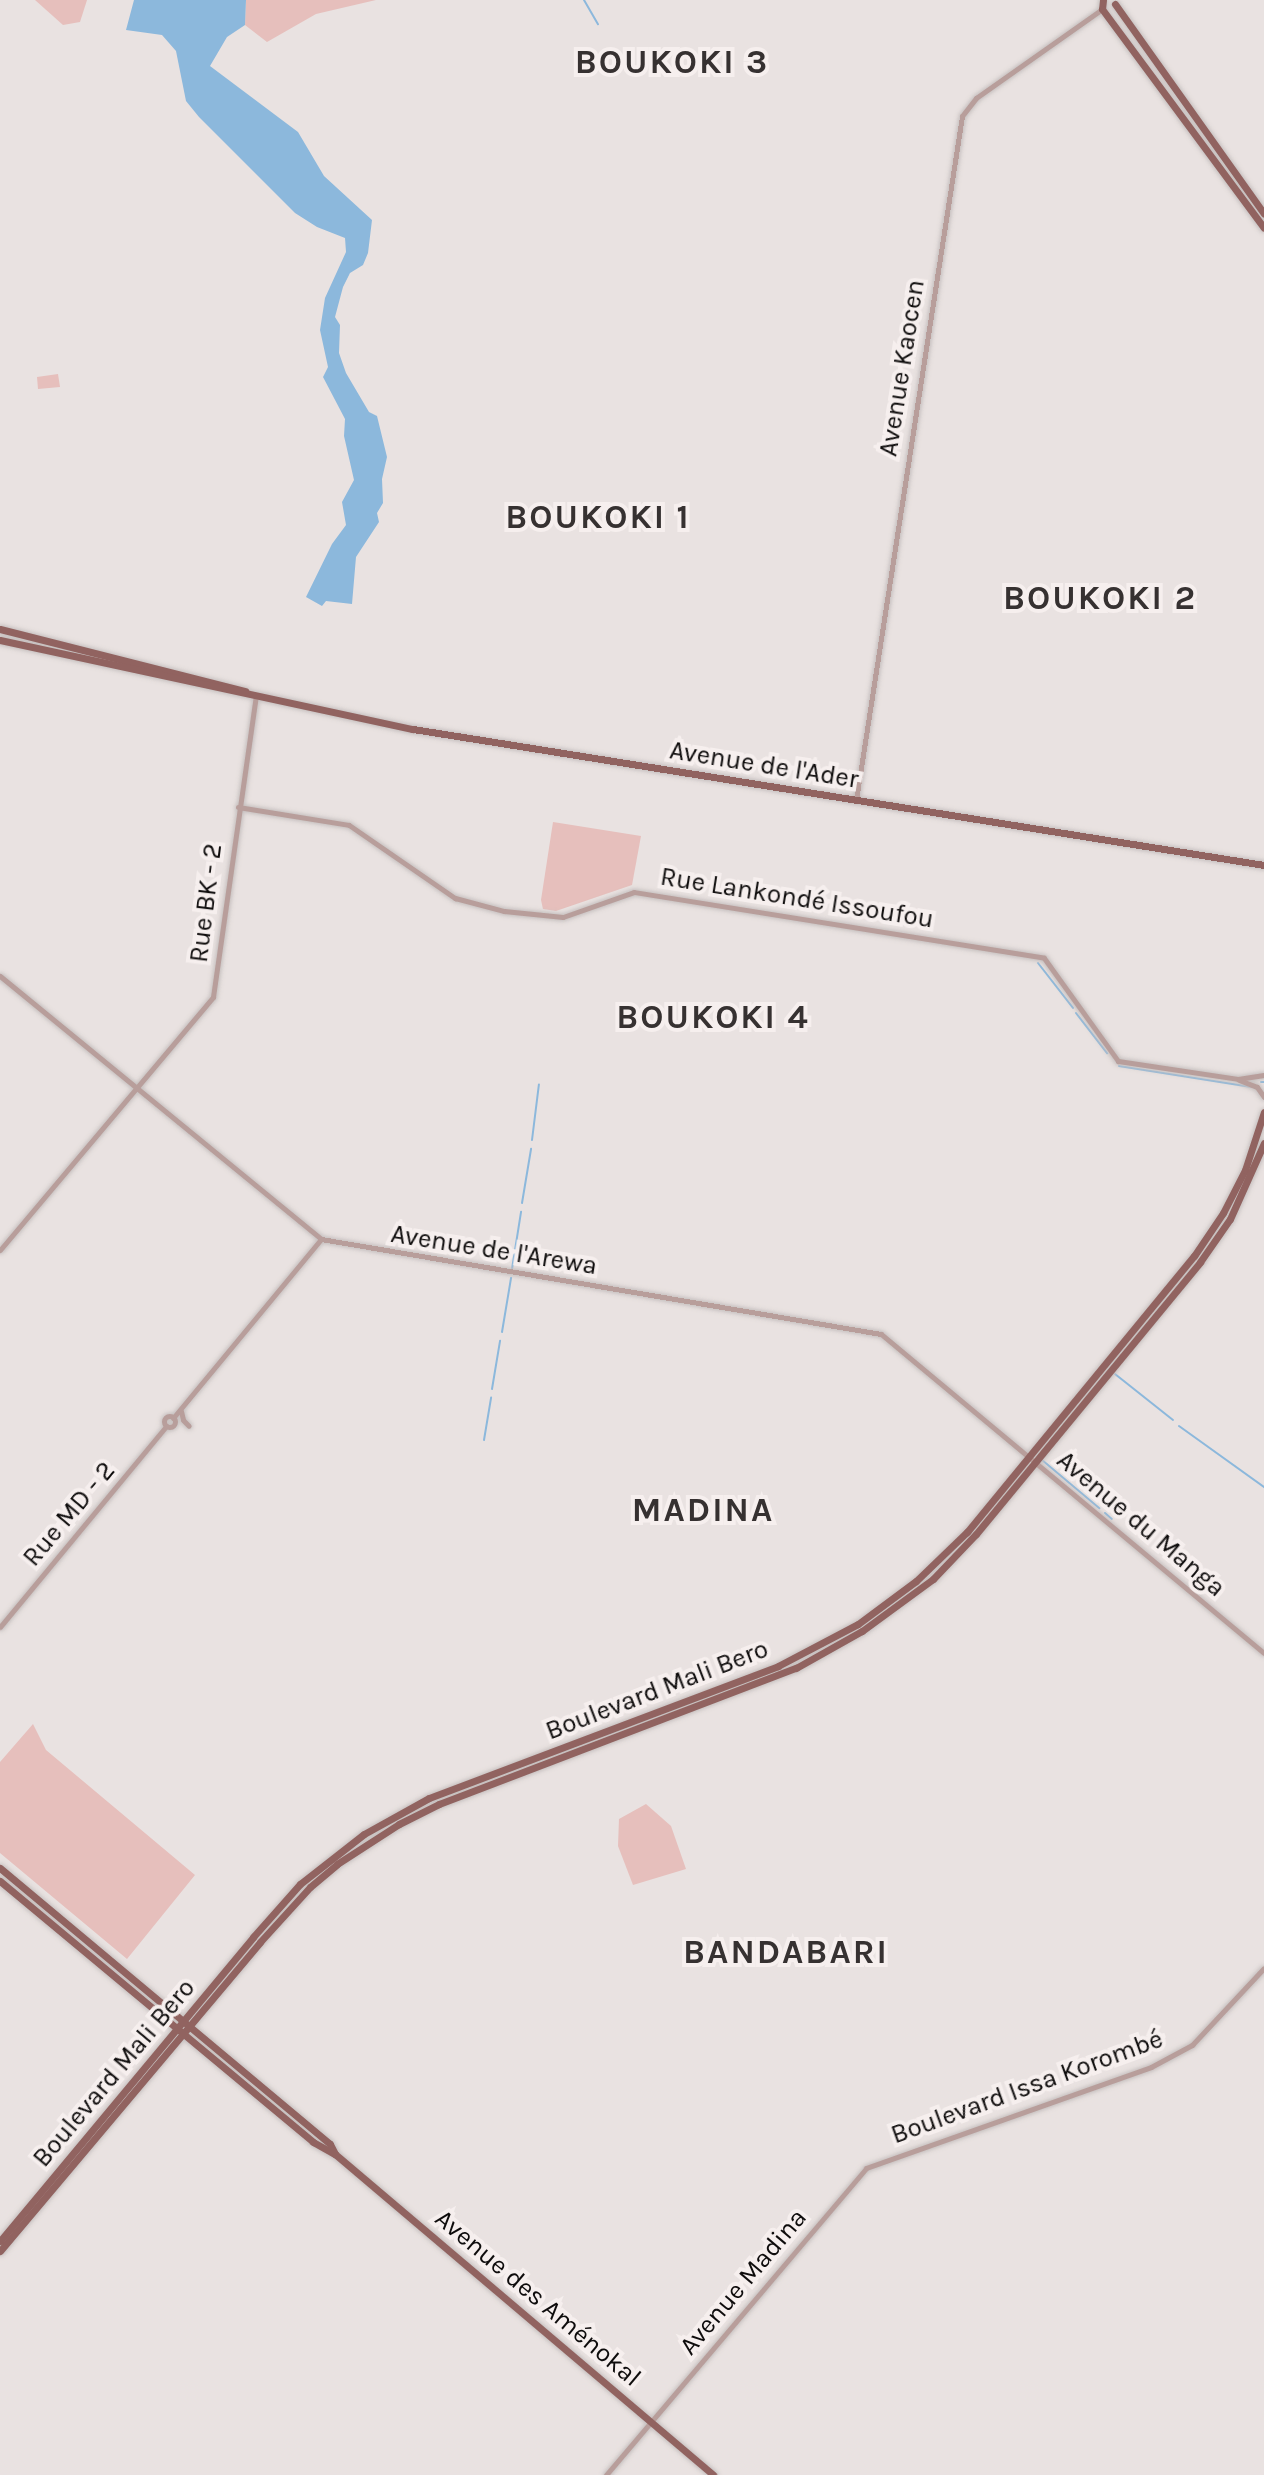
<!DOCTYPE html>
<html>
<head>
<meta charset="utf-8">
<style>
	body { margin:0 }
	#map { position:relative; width:1264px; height:2475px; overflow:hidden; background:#e9e2e1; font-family:Karla,sans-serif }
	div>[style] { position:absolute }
	.green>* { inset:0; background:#e6bfbc }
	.water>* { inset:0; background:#8cb8dc }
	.stream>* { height:2px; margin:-1px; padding:0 1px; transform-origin:1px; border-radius:1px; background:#8cb8dc }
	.roads { filter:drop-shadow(0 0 2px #c6c0bf) drop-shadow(0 0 2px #c6c0bf) }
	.minor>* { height:5px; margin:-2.5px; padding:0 2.5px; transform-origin:2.5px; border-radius:2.5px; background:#b89e9b }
	.minor>.ring { margin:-2.5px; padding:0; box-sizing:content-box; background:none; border:5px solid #b89e9b; border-radius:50% }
	.major>* { height:7px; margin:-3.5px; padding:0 3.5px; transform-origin:3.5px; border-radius:3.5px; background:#916360 }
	span { translate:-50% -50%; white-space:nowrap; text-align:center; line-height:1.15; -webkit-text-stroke:8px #f6efee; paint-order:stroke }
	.street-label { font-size:26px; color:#0e0c0c }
	.district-label { font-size:34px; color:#363131; font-weight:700; letter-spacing:2px }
</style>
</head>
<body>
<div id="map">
	<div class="green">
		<i style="clip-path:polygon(35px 0,87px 0,80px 22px,63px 25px)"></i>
		<i style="clip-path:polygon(246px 0,376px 0,316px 14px,267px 42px,245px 25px)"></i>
		<i style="clip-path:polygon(58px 374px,60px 387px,38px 389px,37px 377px)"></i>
		<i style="clip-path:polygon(553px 822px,641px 836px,632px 885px,556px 911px,543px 909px,541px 900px)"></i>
		<i style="clip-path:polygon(33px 1724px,46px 1750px,195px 1875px,127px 1959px,0 1853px,0 1762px)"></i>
		<i style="clip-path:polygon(646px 1804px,671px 1826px,686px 1869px,633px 1885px,618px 1846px,619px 1819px)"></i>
	</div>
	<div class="water">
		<i style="clip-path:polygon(134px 0,246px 0,245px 25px,227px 37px,210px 66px,298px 132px,324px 176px,372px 220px,368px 253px,363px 265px,350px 273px,343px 287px,335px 317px,340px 325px,339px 353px,346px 373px,369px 412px,377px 416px,387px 457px,382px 479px,383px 503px,377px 513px,379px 522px,356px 557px,352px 604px,326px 601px,322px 606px,306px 597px,332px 544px,346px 525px,342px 502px,354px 480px,344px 436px,345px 419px,323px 377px,328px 367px,320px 330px,325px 298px,346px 252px,345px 238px,317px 227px,295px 213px,199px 117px,186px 101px,176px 51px,162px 35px,126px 30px)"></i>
	</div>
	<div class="stream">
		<i style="left:584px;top:0;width:28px;rotate:60deg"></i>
		<i style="left:1038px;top:963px;width:57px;rotate:52.1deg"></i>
		<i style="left:1076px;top:1013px;width:51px;rotate:52.2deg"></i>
		<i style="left:1119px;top:1066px;width:134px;rotate:9deg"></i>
		<i style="left:1261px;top:1082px;width:3px"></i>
		<i style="left:532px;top:1140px;width:56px;rotate:-82.9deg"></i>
		<i style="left:522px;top:1203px;width:55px;rotate:-80.5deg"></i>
		<i style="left:512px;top:1269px;width:58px;rotate:-81deg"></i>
		<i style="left:502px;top:1332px;width:55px;rotate:-80.5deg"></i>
		<i style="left:1115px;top:1374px;width:74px;rotate:38.4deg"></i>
		<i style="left:492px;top:1389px;width:49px;rotate:-80.5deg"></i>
		<i style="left:1179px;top:1426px;width:105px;rotate:35.7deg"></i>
		<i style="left:484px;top:1440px;width:43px;rotate:-80.5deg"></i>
		<i style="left:1042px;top:1460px;width:75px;rotate:40.1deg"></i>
		<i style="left:1105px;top:1513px;width:9px;rotate:41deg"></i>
	</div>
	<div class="roads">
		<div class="minor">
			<i style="left:856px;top:800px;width:692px;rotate:-81.19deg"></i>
			<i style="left:962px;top:116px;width:23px;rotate:-52deg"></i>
			<i style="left:976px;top:98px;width:154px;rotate:-35.2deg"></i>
			<i style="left:238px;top:807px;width:112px;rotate:9.2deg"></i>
			<i style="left:349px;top:825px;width:129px;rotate:34.6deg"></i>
			<i style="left:455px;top:898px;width:51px;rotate:14.9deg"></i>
			<i style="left:504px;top:911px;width:59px;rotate:5.8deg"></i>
			<i style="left:563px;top:917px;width:75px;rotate:-19.4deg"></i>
			<i style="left:634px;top:892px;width:415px;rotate:9.1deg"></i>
			<i style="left:1044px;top:958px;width:127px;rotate:54.3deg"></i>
			<i style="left:1118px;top:1061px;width:121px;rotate:8.5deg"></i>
			<i style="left:1238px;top:1079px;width:26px;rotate:-9deg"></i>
			<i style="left:0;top:976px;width:415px;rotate:39.3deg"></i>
			<i style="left:321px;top:1239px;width:568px;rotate:9.63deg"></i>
			<i style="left:881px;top:1334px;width:498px;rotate:39.8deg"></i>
			<i style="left:1239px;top:1080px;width:19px;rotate:21deg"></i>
			<i style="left:1257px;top:1087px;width:12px;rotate:55deg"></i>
			<i style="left:0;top:1250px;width:331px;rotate:-49.9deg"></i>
			<i style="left:213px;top:997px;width:305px;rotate:-81.9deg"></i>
			<i style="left:181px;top:1411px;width:9px;rotate:77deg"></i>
			<i style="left:183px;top:1420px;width:8px;rotate:45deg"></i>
			<i class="ring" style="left:164.5px;top:1416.5px;width:6px;height:6px"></i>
			<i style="left:173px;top:1418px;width:232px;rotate:-50.4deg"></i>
			<i style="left:0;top:1627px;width:261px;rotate:-50.4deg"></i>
			<i style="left:606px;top:2475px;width:402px;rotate:-49.7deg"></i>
			<i style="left:866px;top:2168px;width:302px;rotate:-19.5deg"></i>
			<i style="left:1151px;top:2067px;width:47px;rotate:-28.2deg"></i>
			<i style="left:1192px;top:2045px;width:105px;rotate:-46.9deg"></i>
		</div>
		<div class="major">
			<i style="left:1103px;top:0;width:9px;rotate:96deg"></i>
			<i style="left:1102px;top:9px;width:272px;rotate:53.5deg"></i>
			<i style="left:1115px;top:4px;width:257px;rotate:54.6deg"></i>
			<i style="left:0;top:629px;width:253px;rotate:14.2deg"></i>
			<i style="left:0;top:640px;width:422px;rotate:12.2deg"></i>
			<i style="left:413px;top:729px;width:862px;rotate:9.08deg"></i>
			<i style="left:0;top:1868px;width:430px;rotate:39.9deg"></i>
			<i style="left:330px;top:2144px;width:11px;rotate:63deg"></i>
			<i style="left:335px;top:2154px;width:496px;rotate:40.3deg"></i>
			<i style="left:0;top:1881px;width:408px;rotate:39.8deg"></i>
			<i style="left:313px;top:2142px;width:25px;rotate:29deg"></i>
			<i style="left:0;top:2241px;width:396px;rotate:-50.2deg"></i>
			<i style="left:253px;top:1937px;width:71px;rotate:-48.4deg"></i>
			<i style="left:300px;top:1884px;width:81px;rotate:-38deg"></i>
			<i style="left:364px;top:1834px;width:74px;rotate:-29deg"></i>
			<i style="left:429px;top:1798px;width:373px;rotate:-20.7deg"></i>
			<i style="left:778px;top:1666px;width:90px;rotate:-27.7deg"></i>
			<i style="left:858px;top:1624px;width:72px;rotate:-36.6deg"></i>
			<i style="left:916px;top:1581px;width:71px;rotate:-43.9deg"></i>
			<i style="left:967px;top:1532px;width:357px;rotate:-50.6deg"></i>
			<i style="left:1194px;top:1256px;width:52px;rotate:-56deg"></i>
			<i style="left:1223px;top:1213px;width:48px;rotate:-62.9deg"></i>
			<i style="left:1245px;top:1170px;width:61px;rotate:-71.9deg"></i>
			<i style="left:0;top:2251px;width:404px;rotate:-49.9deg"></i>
			<i style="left:260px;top:1942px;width:74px;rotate:-47.7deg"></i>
			<i style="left:310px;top:1887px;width:35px;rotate:-40deg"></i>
			<i style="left:337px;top:1864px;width:74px;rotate:-32.8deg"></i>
			<i style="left:399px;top:1824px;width:45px;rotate:-26.6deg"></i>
			<i style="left:439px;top:1804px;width:382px;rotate:-20.9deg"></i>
			<i style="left:796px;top:1668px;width:76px;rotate:-29.3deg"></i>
			<i style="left:862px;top:1631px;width:88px;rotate:-36.2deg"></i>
			<i style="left:933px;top:1579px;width:62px;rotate:-46.3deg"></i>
			<i style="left:976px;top:1534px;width:352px;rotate:-50.5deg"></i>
			<i style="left:1200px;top:1262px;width:52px;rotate:-55.1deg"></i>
			<i style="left:1230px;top:1219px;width:83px;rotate:-65.9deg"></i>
		</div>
	</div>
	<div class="street-label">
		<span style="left:902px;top:368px;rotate:-81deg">Avenue Kaocen</span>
		<span style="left:764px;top:765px;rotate:9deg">Avenue de l'Ader</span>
		<span style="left:797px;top:898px;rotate:9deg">Rue Lankondé Issoufou</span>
		<span style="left:206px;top:903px;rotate:-83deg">Rue BK - 2</span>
		<span style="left:494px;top:1250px;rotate:9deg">Avenue de l'Arewa</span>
		<span style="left:69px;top:1514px;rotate:-50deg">Rue MD - 2</span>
		<span style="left:1141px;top:1524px;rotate:40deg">Avenue du Manga</span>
		<span style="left:657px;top:1690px;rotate:-21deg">Boulevard Mali Bero</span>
		<span style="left:114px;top:2073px;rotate:-50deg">Boulevard Mali Bero</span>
		<span style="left:1027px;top:2087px;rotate:-20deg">Boulevard Issa Korombé</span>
		<span style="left:743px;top:2282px;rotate:-50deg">Avenue Madina</span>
		<span style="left:538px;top:2298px;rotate:40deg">Avenue des Aménokal</span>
	</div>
	<div class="district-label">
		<span style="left:672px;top:63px">BOUKOKI 3</span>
		<span style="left:598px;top:518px">BOUKOKI 1</span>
		<span style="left:1100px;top:599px">BOUKOKI 2</span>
		<span style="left:713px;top:1018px">BOUKOKI 4</span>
		<span style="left:703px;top:1511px">MADINA</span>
		<span style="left:786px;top:1953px">BANDABARI</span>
	</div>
</div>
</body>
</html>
